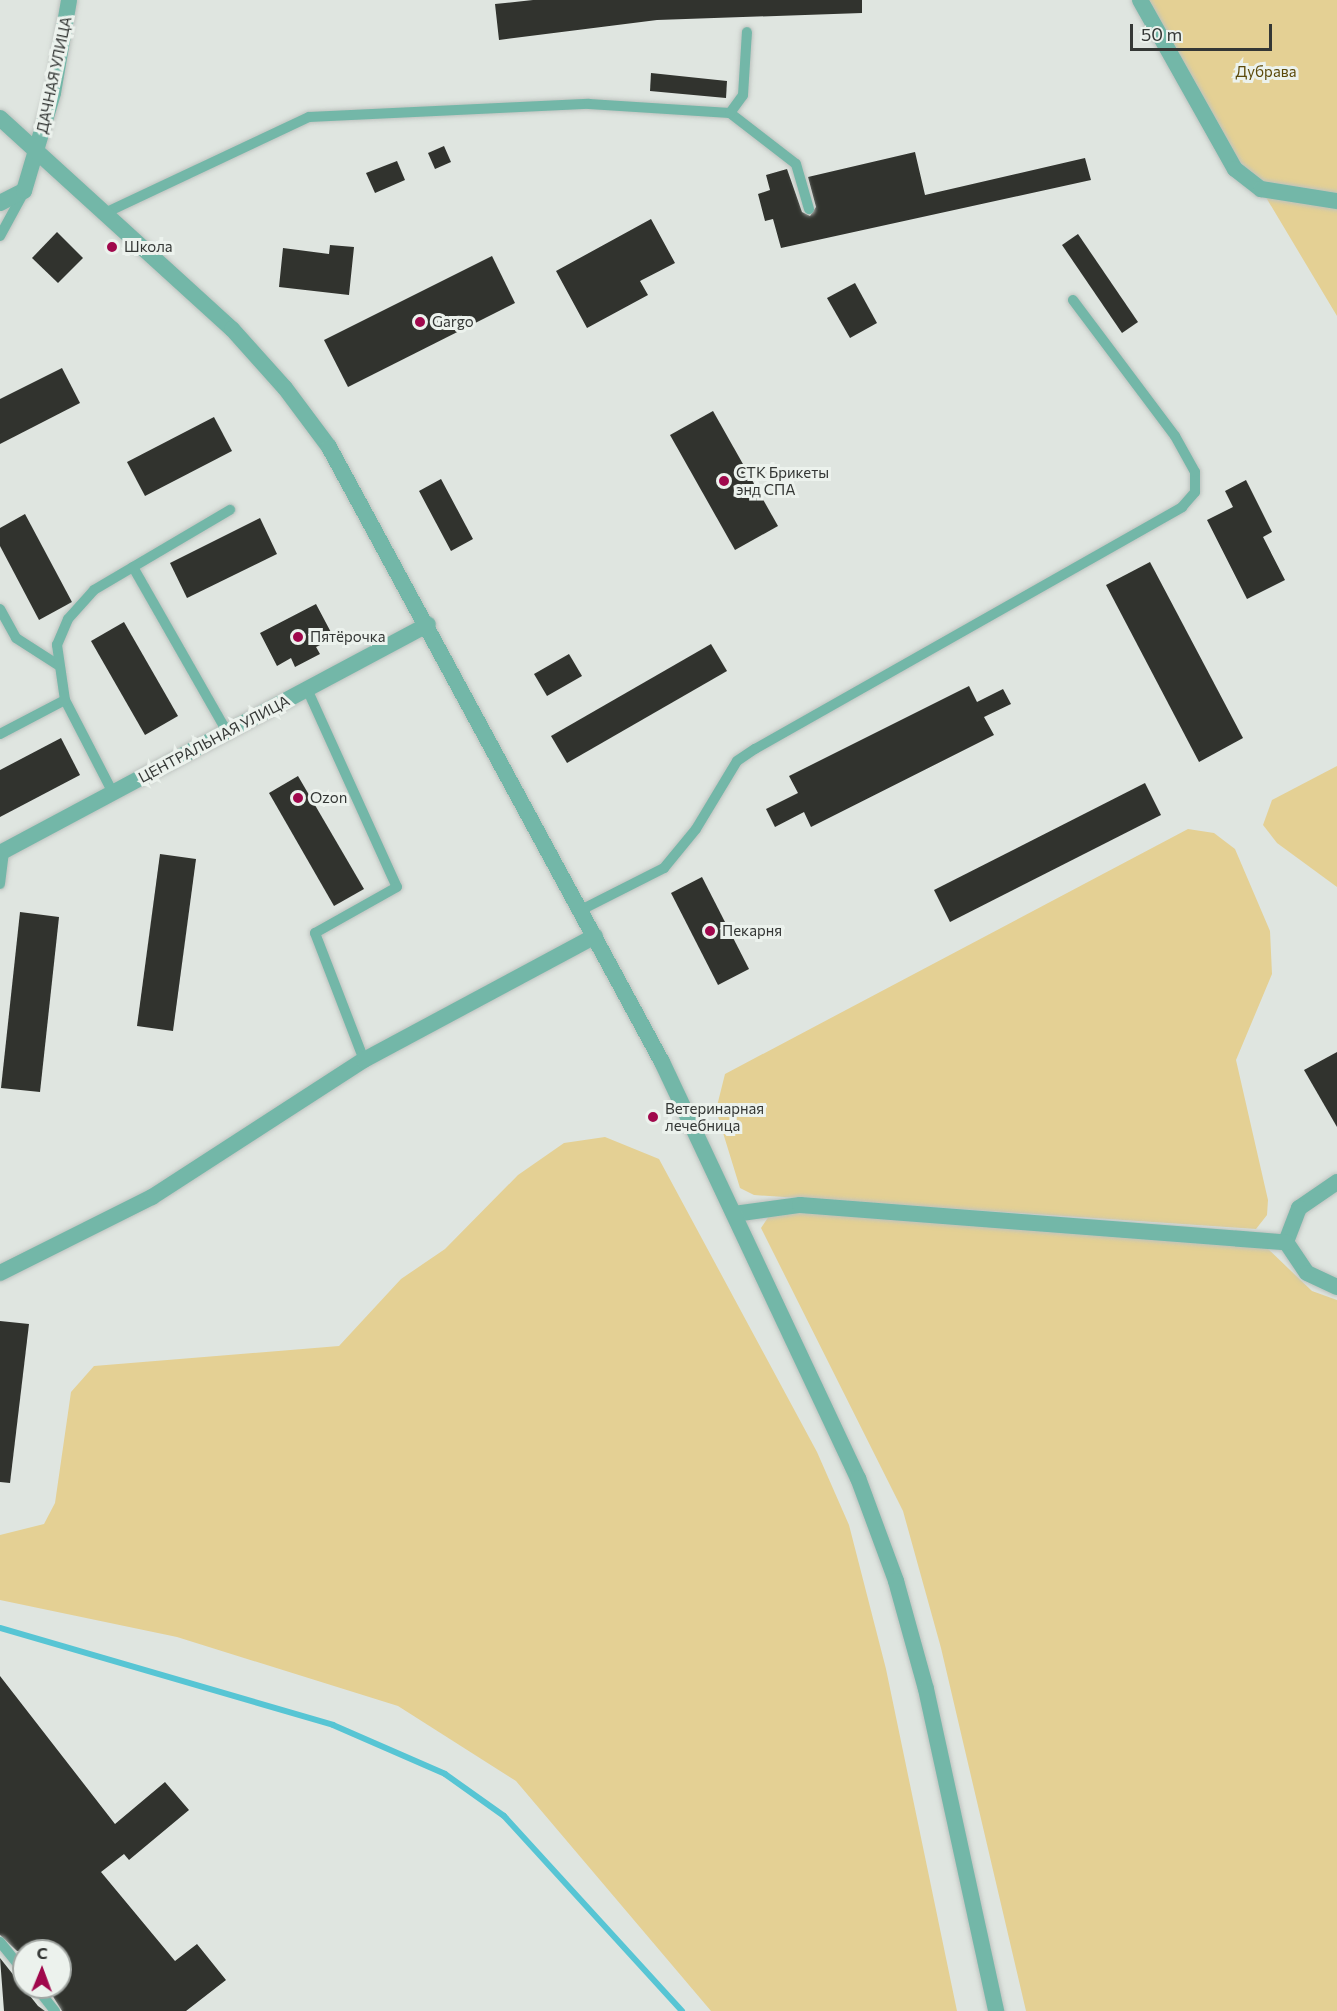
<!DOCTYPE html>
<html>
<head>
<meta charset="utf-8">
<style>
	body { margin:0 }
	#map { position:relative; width:1337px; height:2011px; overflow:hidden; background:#dfe5e0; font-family:Commissioner,sans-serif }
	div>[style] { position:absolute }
	.green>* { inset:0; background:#e4d094 }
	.stream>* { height:6px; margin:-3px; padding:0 3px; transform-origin:3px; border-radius:3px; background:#57c5d4 }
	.building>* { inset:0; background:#31332e }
	.roads { filter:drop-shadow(0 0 2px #bdc2be) drop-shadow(0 0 2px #bdc2be) }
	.service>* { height:10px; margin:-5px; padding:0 5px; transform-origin:5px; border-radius:5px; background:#73b7a8 }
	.minor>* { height:16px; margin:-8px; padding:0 8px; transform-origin:8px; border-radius:8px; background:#73b7a8 }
	.tertiary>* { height:16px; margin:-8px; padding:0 8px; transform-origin:8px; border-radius:8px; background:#73b7a8 }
	.dots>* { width:16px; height:16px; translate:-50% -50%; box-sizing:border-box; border:3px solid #ecf2ed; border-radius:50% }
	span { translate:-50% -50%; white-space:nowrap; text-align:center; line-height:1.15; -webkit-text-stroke:6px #ecf2ed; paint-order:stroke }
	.park-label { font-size:15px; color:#5b490a }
	.street-label { font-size:15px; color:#343735 }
	.poi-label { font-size:15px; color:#343735 }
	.left { translate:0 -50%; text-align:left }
	.north { position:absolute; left:12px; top:1939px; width:60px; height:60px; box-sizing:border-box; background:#ecf2ed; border:2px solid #a2a7a3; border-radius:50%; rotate:1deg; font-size:16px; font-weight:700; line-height:24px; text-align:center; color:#343735 }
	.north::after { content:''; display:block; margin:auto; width:21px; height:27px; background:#a0084c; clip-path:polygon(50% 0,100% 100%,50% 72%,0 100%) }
	.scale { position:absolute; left:1130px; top:24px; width:142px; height:27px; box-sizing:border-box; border:3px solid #343735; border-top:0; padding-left:8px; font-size:18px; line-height:21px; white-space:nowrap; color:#343735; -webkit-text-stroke:4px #ecf2ed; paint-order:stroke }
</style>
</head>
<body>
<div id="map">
	<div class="green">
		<i style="clip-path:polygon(1140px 0,1337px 0,1337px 316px,1261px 189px,1235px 169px)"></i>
		<i style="clip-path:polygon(1337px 766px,1337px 887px,1277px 843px,1263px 825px,1272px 800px)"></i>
		<i style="clip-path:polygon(1188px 829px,1214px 833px,1235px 849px,1270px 931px,1272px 974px,1236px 1060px,1268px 1200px,1267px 1215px,1256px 1229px,754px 1195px,740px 1188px,716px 1110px,725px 1074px)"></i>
		<i style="clip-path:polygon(605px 1137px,659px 1159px,817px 1452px,849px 1525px,886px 1669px,957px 2011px,711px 2011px,516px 1781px,398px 1706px,177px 1637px,0 1600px,0 1535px,44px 1524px,55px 1503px,71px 1392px,94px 1366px,339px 1346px,401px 1279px,445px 1249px,518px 1175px,564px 1143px)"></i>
		<i style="clip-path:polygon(801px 1210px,1267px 1248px,1312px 1291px,1337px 1300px,1337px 2011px,1026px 2011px,941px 1648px,903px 1511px,761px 1228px,769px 1216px)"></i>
	</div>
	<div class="stream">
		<i style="left:0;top:1628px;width:347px;rotate:16.2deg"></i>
		<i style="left:333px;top:1725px;width:122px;rotate:23.6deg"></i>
		<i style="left:445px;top:1774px;width:72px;rotate:35.4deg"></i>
		<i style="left:504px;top:1816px;width:264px;rotate:47.6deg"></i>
	</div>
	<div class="building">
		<i style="clip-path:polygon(533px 0,862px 0,862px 13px,657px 20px,499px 40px,495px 4px)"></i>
		<i style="clip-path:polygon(651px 73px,727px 81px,726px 98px,650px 91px)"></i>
		<i style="clip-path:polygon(444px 146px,451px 162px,435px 169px,428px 153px)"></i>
		<i style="clip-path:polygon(915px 152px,925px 195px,1085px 158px,1091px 180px,781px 248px,773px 219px,765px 221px,758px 194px,770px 190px,766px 175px,787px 169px,802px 212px,810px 216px,816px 207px,808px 177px)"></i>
		<i style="clip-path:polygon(397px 161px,405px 180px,375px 193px,366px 173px)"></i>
		<i style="clip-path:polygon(651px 219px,675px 263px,640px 281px,648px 295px,587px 328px,556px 271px)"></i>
		<i style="clip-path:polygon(57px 232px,83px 258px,58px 283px,32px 258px)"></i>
		<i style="clip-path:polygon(1078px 234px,1138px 322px,1122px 333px,1062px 245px)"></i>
		<i style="clip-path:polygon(330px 245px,354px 247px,349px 295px,279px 287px,283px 248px,329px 254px)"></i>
		<i style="clip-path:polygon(492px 256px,515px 303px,348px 387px,324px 340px)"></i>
		<i style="clip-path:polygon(855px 283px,877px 323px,850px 338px,827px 298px)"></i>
		<i style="clip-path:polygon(62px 368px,80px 403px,0 444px,0 399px)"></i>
		<i style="clip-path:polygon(713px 411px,778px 526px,735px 550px,670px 435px)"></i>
		<i style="clip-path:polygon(214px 417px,232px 451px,145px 496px,127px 462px)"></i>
		<i style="clip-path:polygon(441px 479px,473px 539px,451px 551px,419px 491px)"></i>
		<i style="clip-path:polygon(1246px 480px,1272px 532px,1263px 537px,1285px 580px,1247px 599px,1207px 520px,1233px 507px,1225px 491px)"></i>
		<i style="clip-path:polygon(25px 514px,72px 602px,39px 620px,0 546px,0 528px)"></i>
		<i style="clip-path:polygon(260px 518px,277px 554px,187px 598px,170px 563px)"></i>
		<i style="clip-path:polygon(1150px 562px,1243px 738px,1199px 762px,1106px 585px)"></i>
		<i style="clip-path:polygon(316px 604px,334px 638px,316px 647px,320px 654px,295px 667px,291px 658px,277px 666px,260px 633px)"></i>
		<i style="clip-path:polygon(124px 622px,178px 716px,145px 735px,91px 641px)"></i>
		<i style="clip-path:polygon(711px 644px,727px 671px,567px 763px,551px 736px)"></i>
		<i style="clip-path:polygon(569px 654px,582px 676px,547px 696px,534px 674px)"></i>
		<i style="clip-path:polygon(969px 686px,977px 702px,1003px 689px,1011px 704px,984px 717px,994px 735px,811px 827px,804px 812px,775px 827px,766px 809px,798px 793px,789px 776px)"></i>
		<i style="clip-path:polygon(61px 738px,80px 775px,0 817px,0 770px)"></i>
		<i style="clip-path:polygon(298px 776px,364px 889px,334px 906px,269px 793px)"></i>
		<i style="clip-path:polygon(1145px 783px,1161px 815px,950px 922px,934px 890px)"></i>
		<i style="clip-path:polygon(160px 854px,196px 859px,173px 1031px,137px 1026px)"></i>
		<i style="clip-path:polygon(702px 877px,749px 969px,718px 985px,671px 893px)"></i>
		<i style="clip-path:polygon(20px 912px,59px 917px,40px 1092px,1px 1088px)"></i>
		<i style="clip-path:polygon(1337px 1052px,1337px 1127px,1304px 1070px)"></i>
		<i style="clip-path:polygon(0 1321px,29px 1324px,10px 1483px,0 1482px)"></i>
		<i style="clip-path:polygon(0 1676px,115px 1824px,165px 1782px,189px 1810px,129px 1860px,124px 1854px,101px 1872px,175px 1961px,197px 1944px,226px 1980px,186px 2011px,62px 2011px,52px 1995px,60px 1987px,60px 1951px,17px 1951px,0 1935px)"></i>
		<i style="clip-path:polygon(0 1958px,38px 2006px,45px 2011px,4px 2011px)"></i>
	</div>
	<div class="roads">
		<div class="service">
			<i style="left:730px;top:113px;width:83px;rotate:37.7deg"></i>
			<i style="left:796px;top:164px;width:47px;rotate:73.9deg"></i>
			<i style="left:105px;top:213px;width:225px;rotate:-25.2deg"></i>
			<i style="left:309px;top:117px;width:280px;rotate:-2.7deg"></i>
			<i style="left:589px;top:104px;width:141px;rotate:3.7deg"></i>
			<i style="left:730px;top:113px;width:22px;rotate:-54deg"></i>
			<i style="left:743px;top:95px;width:63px;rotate:-86.4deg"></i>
			<i style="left:0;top:236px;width:50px;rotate:-61.4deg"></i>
			<i style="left:133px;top:567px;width:190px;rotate:60.3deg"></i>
			<i style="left:0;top:609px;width:33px;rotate:61deg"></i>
			<i style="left:16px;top:638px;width:50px;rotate:32.7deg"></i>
			<i style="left:307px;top:689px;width:217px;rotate:65.6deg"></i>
			<i style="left:397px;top:887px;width:94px;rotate:150.7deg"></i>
			<i style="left:315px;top:933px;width:136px;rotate:68.9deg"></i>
			<i style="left:65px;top:700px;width:105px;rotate:62.7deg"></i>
			<i style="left:0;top:734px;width:73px;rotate:-27.6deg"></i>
			<i style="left:65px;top:700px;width:56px;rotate:-98.3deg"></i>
			<i style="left:57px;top:645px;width:28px;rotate:-67deg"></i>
			<i style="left:68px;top:619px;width:39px;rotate:-48deg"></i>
			<i style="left:94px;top:590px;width:158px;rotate:-30.5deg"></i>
			<i style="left:0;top:884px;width:33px;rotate:-83deg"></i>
			<i style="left:581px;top:910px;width:93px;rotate:-26.8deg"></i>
			<i style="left:664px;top:868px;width:50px;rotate:-50.6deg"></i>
			<i style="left:696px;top:829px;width:79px;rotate:-58.9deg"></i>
			<i style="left:737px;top:761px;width:22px;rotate:-34deg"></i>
			<i style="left:755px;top:749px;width:491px;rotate:-29.5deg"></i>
			<i style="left:1182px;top:507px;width:20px;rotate:-49deg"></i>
			<i style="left:1195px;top:492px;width:20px;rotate:-90deg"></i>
			<i style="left:1195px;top:472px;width:41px;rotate:-119.1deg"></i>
			<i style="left:1175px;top:436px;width:170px;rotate:-126.9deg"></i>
			<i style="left:0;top:1942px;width:38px;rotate:51deg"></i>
			<i style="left:36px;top:1987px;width:31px;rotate:52deg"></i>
		</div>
		<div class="minor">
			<i style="left:1140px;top:0;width:194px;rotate:60.7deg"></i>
			<i style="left:1235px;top:169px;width:33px;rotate:38deg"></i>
			<i style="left:1261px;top:189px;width:77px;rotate:9deg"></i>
			<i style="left:0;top:203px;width:27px;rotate:-27deg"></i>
			<i style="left:24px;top:191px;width:102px;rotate:-73.5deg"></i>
			<i style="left:53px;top:93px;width:94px;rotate:-80.2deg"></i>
			<i style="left:0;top:853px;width:485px;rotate:-28.1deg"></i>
			<i style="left:1337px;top:1182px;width:46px;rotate:145.6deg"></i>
			<i style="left:1299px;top:1208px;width:36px;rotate:111deg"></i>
			<i style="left:1286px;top:1242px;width:37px;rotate:56deg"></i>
			<i style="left:1307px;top:1273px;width:33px;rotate:25deg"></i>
			<i style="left:734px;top:1214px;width:67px;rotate:-7.8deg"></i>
			<i style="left:800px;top:1205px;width:487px;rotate:4.4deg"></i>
			<i style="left:0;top:1273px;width:170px;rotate:-26.6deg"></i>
			<i style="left:152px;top:1197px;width:252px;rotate:-32.9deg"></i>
			<i style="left:364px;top:1060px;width:262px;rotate:-28.2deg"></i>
		</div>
		<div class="tertiary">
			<i style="left:0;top:118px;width:314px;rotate:42.3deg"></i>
			<i style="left:232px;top:329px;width:79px;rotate:48.1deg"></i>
			<i style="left:285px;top:388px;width:74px;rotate:53.3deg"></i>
			<i style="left:329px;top:447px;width:699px;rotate:61.57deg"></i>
			<i style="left:662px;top:1062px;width:460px;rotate:64.8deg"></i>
			<i style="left:858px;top:1478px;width:110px;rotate:69.7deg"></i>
			<i style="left:896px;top:1581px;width:112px;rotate:74.5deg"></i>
			<i style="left:926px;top:1689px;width:330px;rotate:77.7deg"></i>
		</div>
	</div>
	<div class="dots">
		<i style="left:112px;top:247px;background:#a0084c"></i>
		<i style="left:420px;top:322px;background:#a0084c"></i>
		<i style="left:724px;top:481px;background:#a0084c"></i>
		<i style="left:298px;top:637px;background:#a0084c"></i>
		<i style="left:298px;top:798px;background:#a0084c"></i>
		<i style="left:710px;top:931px;background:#a0084c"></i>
		<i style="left:653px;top:1117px;background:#a0084c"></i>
	</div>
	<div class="park-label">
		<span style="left:1266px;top:72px">Дубрава</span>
	</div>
	<div class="street-label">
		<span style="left:54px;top:75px;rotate:-78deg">ДАЧНАЯ УЛИЦА</span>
		<span style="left:214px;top:739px;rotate:-28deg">ЦЕНТРАЛЬНАЯ УЛИЦА</span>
	</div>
	<div class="poi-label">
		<span class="left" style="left:124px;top:247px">Школа</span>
		<span class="left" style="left:432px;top:322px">Gargo</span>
		<span class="left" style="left:736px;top:481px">СТК Брикеты<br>энд СПА</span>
		<span class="left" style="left:310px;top:637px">Пятёрочка</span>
		<span class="left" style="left:310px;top:798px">Ozon</span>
		<span class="left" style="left:722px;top:931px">Пекарня</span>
		<span class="left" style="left:665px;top:1117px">Ветеринарная<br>лечебница</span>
	</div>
	<div class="north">С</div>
	<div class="scale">50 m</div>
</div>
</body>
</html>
